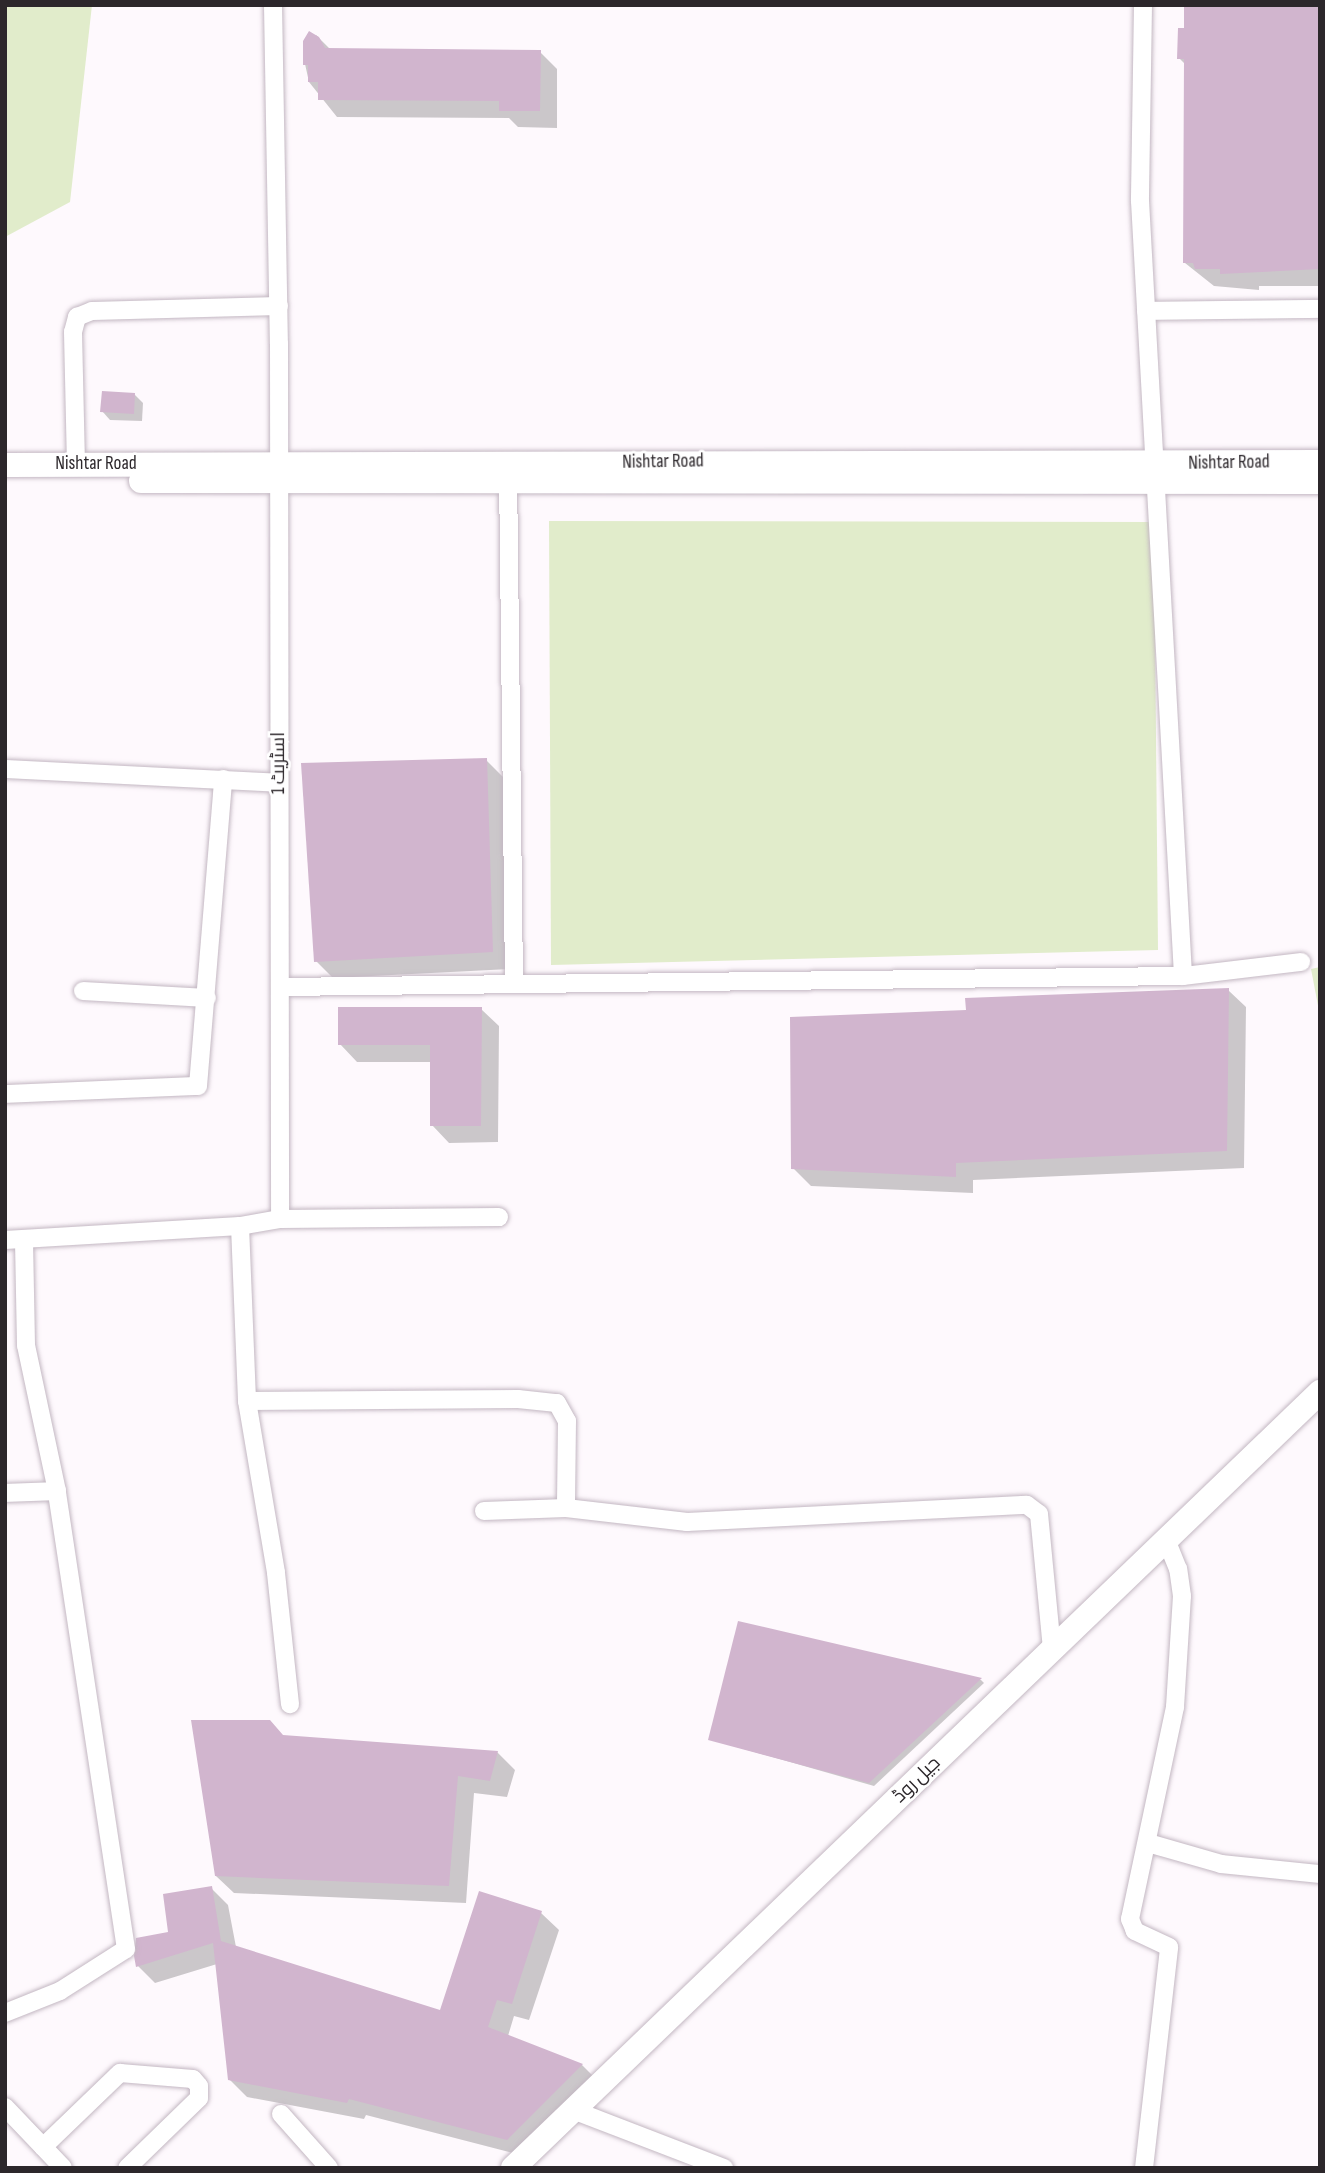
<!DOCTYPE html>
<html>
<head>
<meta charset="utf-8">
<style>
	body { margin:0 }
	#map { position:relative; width:1325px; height:2173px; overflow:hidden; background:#fef9fd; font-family:"Sofia Sans Condensed",Cairo,sans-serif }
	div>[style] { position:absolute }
	.green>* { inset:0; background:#e1eccb }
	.shadow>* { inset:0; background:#0003 }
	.building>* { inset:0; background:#d1b5ce }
	.roads { filter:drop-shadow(0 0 2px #c3b7c2) drop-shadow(0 0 2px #c3b7c2) }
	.minor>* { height:18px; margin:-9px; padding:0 9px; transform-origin:9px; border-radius:9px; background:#fff }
	.secondary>* { height:24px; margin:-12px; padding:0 12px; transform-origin:12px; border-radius:12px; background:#fff }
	span { translate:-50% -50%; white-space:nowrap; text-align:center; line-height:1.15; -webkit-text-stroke:5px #fff; paint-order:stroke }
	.street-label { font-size:19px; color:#2c272b }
	.frame { position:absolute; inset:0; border:7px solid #2c272b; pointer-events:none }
</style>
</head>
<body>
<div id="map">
	<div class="green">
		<i style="clip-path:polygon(5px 5px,92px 5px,70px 202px,5px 237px)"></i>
		<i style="clip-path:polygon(549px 521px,1154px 522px,1158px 950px,551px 965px)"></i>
		<i style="clip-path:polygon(1320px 967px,1320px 1016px,1311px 969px)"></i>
	</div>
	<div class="shadow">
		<i style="clip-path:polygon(1320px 5px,1320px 286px,1259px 286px,1259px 290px,1214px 286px,1185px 263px,1186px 65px,1179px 58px)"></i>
		<i style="clip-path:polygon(316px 35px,331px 50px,540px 52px,557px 69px,557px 128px,518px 127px,509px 118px,337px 117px,309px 82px,305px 64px)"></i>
		<i style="clip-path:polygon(134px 394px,143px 403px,142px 421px,110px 420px,102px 411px)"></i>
		<i style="clip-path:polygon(486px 760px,504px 778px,510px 969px,333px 978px,316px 961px)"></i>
		<i style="clip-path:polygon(1228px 990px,1246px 1007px,1244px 1168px,973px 1180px,973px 1193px,811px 1186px,793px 1168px,968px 1012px)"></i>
		<i style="clip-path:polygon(481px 1009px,499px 1026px,498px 1142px,449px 1143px,432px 1125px,432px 1062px,357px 1062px,340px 1044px)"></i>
		<i style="clip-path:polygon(740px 1623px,981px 1680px,984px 1683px,874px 1786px,709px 1739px)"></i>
		<i style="clip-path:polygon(285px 1737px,497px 1752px,515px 1770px,507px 1797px,474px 1793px,466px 1903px,234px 1893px,216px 1876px)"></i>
		<i style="clip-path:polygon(211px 1888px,228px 1905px,236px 1947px,441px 2012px,480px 1893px,541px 1913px,559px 1930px,529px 2020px,514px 2016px,508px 2036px,582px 2065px,599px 2082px,524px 2156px,366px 2115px,364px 2119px,247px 2097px,229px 2079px,217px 1964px,155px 1983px,138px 1966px)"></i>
	</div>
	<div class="building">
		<i style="clip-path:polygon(1184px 5px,1320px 5px,1320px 269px,1220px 274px,1220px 269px,1195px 269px,1193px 263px,1183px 263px,1184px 59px,1177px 59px,1178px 28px,1184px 28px)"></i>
		<i style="clip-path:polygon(309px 31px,319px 37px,325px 48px,541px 50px,540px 111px,499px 111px,499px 101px,318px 100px,318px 82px,308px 82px,308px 65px,303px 65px,303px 41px)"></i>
		<i style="clip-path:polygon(102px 391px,135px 393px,134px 414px,100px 412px)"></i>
		<i style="clip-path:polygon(487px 758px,493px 952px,314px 962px,301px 763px)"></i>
		<i style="clip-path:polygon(1229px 988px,1227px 1151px,956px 1163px,956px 1177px,791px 1169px,790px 1017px,966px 1010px,965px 998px)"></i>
		<i style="clip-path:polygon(338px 1007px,482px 1007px,481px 1126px,430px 1126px,430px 1045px,338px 1045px)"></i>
		<i style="clip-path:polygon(738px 1621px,982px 1678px,869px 1783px,708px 1740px)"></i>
		<i style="clip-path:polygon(191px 1720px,270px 1720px,283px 1735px,498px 1751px,490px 1781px,458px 1776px,449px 1886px,215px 1876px)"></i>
		<i style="clip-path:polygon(212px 1886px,221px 1941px,440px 2010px,479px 1891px,542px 1911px,512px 2004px,497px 2000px,488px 2027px,583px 2064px,507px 2140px,349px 2099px,347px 2103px,228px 2080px,213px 1943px,136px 1967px,134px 1956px,136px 1938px,168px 1932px,163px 1894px)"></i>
	</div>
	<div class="roads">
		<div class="minor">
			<i style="left:273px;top:5px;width:339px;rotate:89deg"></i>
			<i style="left:279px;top:344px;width:875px;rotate:89.93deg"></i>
			<i style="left:1143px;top:5px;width:196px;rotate:90.9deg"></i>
			<i style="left:1140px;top:201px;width:776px;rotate:86.82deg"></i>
			<i style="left:1146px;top:311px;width:174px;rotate:-0.7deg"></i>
			<i style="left:76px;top:465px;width:133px;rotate:-91.3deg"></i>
			<i style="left:73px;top:332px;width:16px;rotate:-75deg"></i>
			<i style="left:77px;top:317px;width:16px;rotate:-22deg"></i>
			<i style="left:92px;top:311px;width:187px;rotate:-1.5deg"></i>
			<i style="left:508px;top:470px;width:511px;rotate:89.33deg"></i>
			<i style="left:5px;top:769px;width:274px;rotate:2.9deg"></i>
			<i style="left:280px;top:987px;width:903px;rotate:-0.7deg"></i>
			<i style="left:1183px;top:976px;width:119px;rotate:-6.8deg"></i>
			<i style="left:83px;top:991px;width:124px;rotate:3.2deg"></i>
			<i style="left:5px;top:1094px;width:193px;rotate:-2.4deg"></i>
			<i style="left:198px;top:1086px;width:308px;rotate:-85.3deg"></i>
			<i style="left:240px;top:1226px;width:175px;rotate:87.7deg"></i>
			<i style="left:247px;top:1401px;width:174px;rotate:80.4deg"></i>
			<i style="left:276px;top:1573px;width:132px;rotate:83.9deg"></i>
			<i style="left:5px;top:1240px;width:235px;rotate:-3.4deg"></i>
			<i style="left:240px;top:1226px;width:41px;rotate:-9.9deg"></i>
			<i style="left:280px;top:1219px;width:219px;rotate:-0.5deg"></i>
			<i style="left:247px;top:1401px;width:271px;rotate:-0.4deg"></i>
			<i style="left:518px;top:1399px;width:39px;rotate:6deg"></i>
			<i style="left:557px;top:1403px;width:21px;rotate:61deg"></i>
			<i style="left:567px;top:1421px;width:87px;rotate:90.7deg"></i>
			<i style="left:5px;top:1493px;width:52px;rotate:-2.2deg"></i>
			<i style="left:484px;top:1511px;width:82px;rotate:-2.1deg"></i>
			<i style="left:566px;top:1508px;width:122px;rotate:6.6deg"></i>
			<i style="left:687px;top:1522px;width:340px;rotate:-2.9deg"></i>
			<i style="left:1027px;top:1505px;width:15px;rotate:37deg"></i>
			<i style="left:1039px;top:1514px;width:137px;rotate:84.5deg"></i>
			<i style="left:1148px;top:1843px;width:76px;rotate:16deg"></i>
			<i style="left:1221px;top:1864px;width:100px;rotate:5.8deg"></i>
			<i style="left:5px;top:2013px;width:59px;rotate:-21.8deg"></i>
			<i style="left:60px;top:1991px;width:78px;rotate:-32.5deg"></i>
			<i style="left:126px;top:1949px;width:463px;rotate:-98.6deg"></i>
			<i style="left:57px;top:1491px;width:149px;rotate:-102deg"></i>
			<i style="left:26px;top:1345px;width:105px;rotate:-91.1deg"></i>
			<i style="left:5px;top:2107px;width:84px;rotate:46.4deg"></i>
			<i style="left:573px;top:2110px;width:162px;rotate:21deg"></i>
			<i style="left:281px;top:2114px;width:72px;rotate:48.4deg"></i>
			<i style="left:43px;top:2147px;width:107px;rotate:-43.9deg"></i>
			<i style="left:120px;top:2073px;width:73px;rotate:4.7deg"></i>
			<i style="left:193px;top:2079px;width:9px;rotate:49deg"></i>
			<i style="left:199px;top:2086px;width:12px;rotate:90deg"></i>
			<i style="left:199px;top:2098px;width:100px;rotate:135.8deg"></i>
			<i style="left:1144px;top:2168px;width:222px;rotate:-83.5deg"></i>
			<i style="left:1169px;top:1947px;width:38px;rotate:-155deg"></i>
			<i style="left:1135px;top:1931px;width:13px;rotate:-113deg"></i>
			<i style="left:1130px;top:1919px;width:217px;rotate:-78deg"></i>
			<i style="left:1175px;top:1707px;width:111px;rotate:-86.4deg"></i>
			<i style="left:1182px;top:1596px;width:27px;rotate:-98deg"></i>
			<i style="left:1178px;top:1569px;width:31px;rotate:-112deg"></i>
		</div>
		<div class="secondary">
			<i style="left:5px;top:465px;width:1315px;rotate:-0.13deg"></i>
			<i style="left:141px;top:481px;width:1179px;rotate:0.05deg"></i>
			<i style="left:513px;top:2168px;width:1120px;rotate:-43.88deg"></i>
		</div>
	</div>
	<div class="street-label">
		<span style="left:663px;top:462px;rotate:-1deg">Nishtar Road</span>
		<span style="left:1229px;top:463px;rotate:-1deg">Nishtar Road</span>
		<span style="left:96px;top:464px">Nishtar Road</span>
		<span style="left:279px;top:763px;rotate:-90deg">اسٹریٹ 1</span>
		<span style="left:917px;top:1780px;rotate:-44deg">جیل روڈ</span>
	</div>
	<div class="frame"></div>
</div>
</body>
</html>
